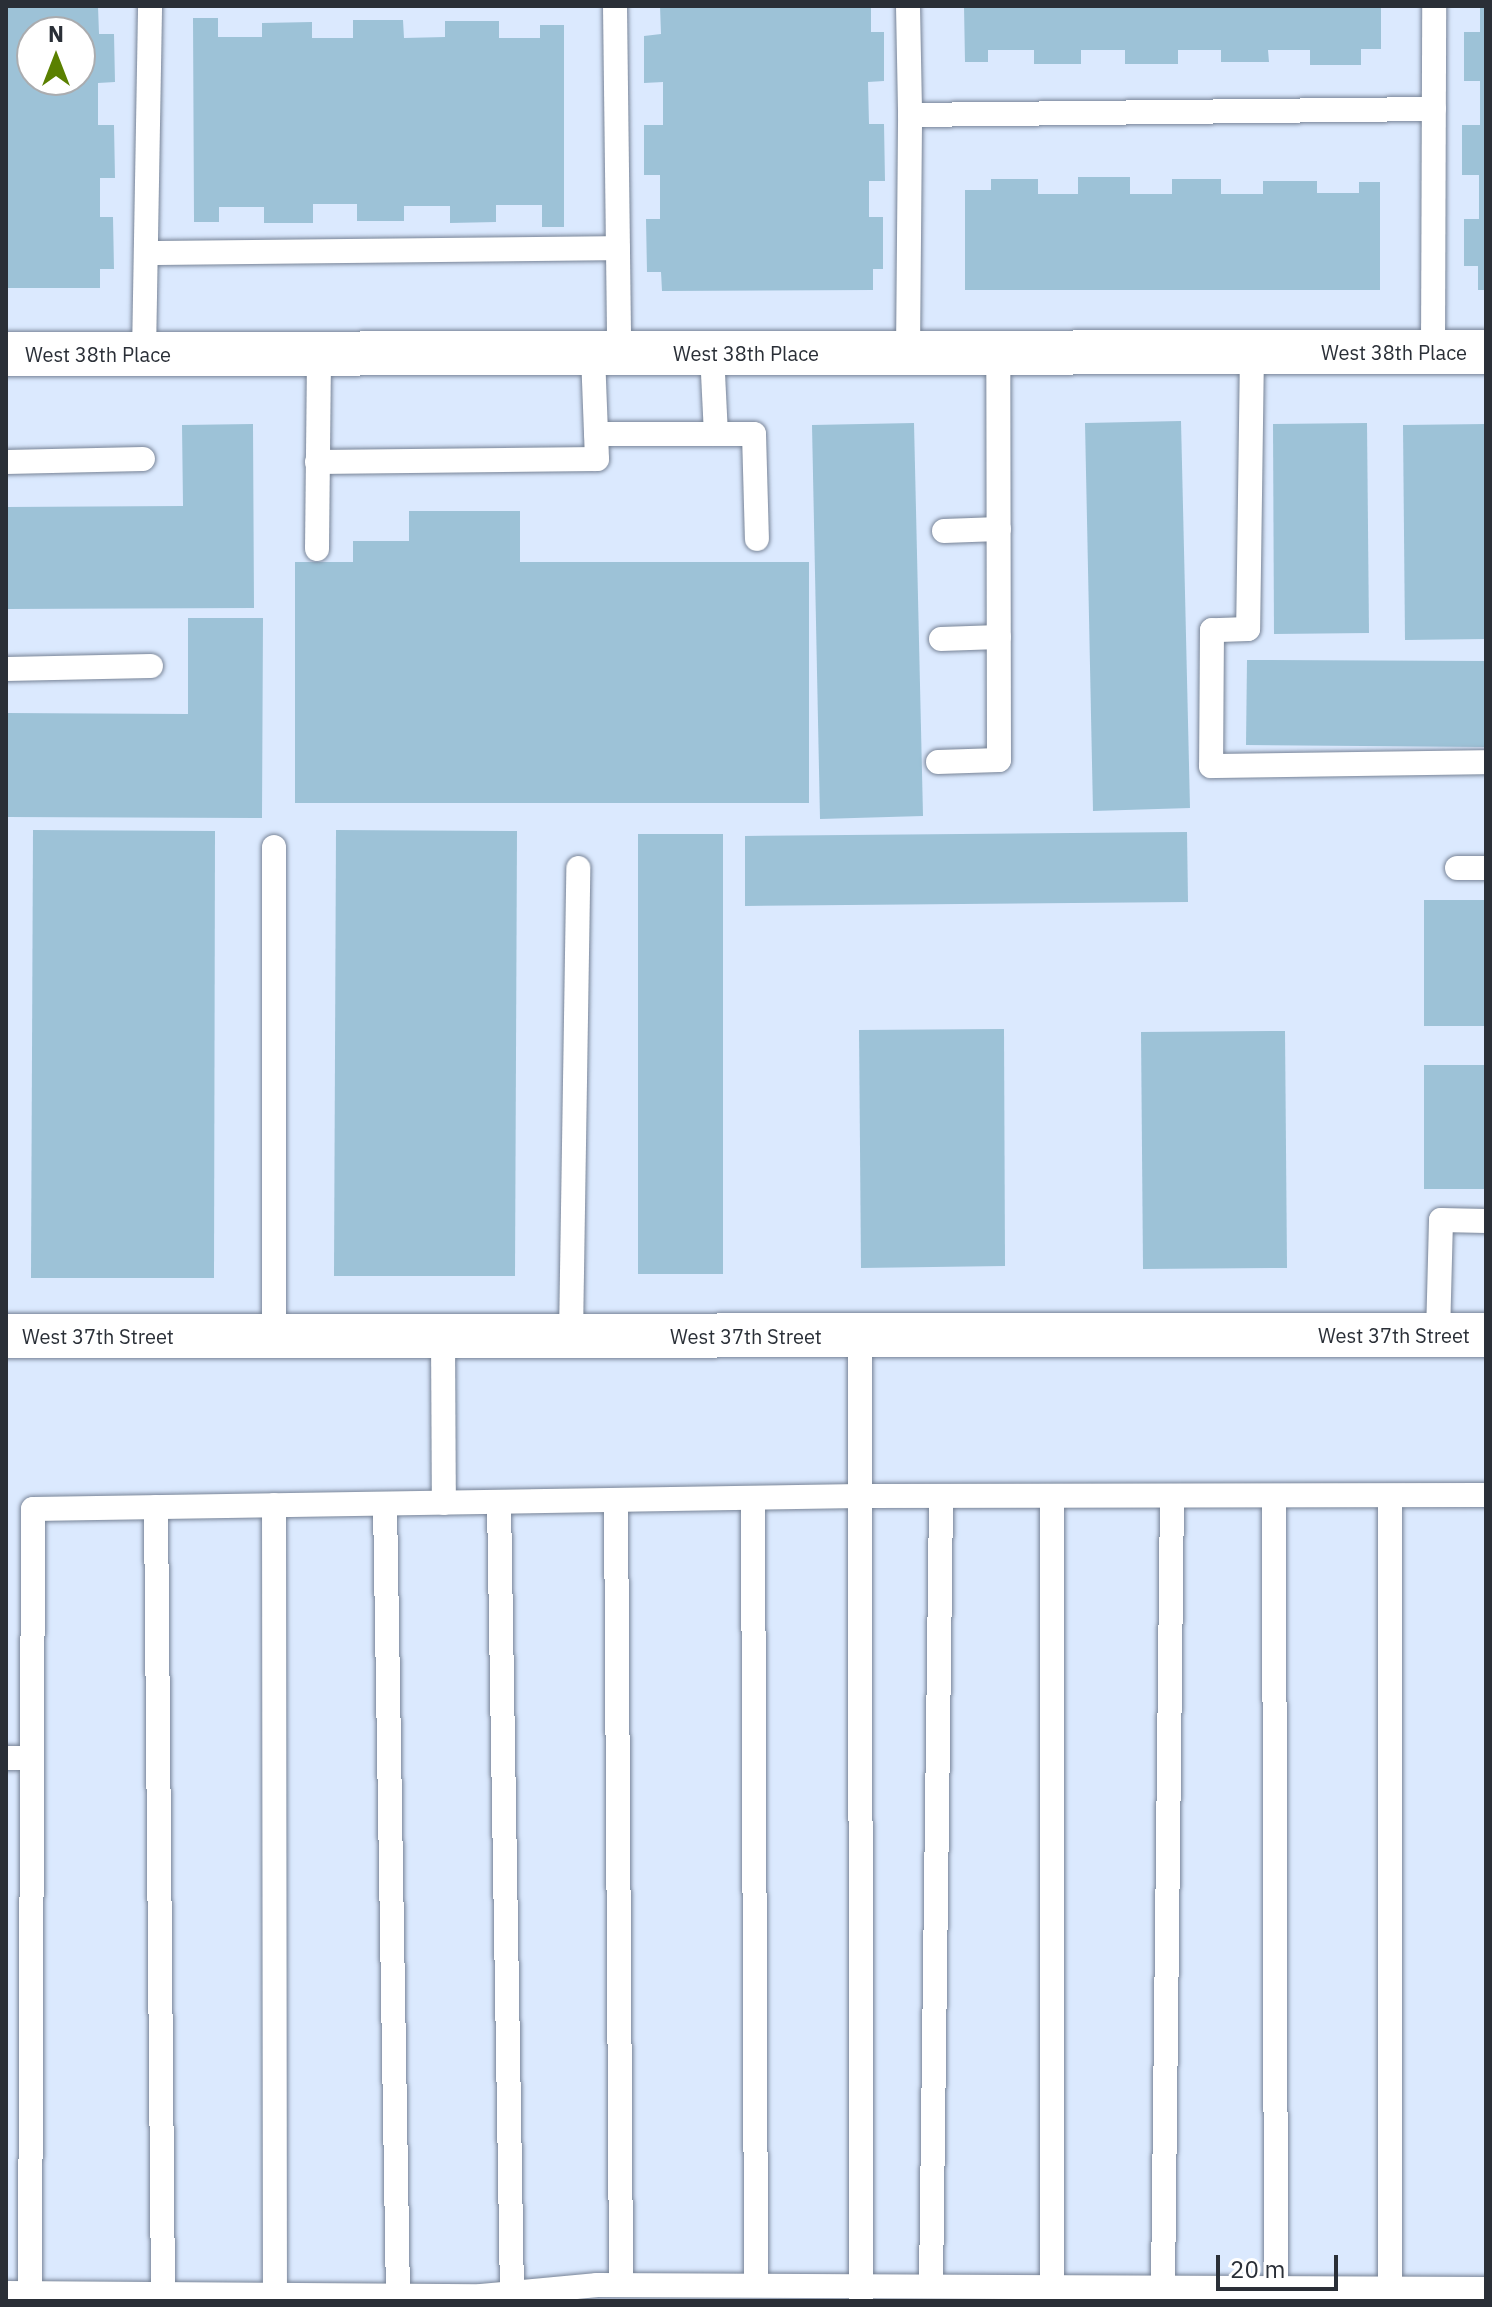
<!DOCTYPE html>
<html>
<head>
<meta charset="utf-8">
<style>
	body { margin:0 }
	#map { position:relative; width:1492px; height:2307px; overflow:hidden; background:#dbe9fe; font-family:"IBM Plex Sans",sans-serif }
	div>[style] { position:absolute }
	.building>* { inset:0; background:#9dc2d7 }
	.roads { filter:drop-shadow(0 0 2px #778396) drop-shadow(0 0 2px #778396) }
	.service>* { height:24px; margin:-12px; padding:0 12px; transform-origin:12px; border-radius:12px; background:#fff }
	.minor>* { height:44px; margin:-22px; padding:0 22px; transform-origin:22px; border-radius:22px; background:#fff }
	.tertiary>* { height:44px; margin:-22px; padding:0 22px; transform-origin:22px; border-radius:22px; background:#fff }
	span { translate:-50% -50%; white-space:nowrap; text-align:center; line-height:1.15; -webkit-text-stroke:6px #fff; paint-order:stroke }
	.street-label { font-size:20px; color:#2a2f37 }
	.frame { position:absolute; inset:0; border:8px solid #2a2f37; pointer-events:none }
	.north { position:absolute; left:16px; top:16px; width:80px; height:80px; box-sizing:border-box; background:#fff; border:2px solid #aaacaf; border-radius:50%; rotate:0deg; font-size:22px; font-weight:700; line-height:32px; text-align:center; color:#2a2f37 }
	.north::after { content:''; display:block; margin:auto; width:28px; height:36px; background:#5a8000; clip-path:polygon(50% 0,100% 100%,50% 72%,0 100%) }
	.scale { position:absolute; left:1216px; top:2255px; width:122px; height:36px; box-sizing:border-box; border:4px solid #2a2f37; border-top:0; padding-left:10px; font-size:24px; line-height:28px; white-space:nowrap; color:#2a2f37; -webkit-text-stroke:6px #fff; paint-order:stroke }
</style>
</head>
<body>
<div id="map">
	<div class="building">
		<i style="clip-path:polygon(evenodd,6px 6px,98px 6px,99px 34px,114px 34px,115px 82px,98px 83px,98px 125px,114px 125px,115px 178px,100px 178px,100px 217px,113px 217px,114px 269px,100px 269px,100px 288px,6px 288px,6px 6px,32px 32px,80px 32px,80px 80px,32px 80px,32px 32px)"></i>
		<i style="clip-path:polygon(660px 6px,871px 6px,871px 32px,884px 32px,884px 81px,868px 82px,869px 124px,884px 124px,885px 181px,869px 181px,869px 217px,883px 217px,883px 269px,873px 269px,873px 290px,662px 291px,661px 272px,647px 272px,646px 219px,660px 219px,660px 175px,644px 175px,644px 125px,663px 125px,663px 82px,644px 83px,644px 36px,661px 34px)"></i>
		<i style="clip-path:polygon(964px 6px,1381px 6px,1381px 49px,1361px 49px,1361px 65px,1310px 65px,1310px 50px,1268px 50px,1269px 62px,1221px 62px,1221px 50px,1178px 50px,1178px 64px,1125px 64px,1125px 50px,1081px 50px,1081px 64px,1034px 64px,1034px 50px,988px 50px,988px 62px,965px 62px)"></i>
		<i style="clip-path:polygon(1480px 6px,1486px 6px,1486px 290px,1478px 290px,1478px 266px,1464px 266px,1464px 219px,1479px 219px,1479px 175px,1462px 175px,1462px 125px,1480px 125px,1480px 81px,1464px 81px,1464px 32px,1480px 32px)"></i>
		<i style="clip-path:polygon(193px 18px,218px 18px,218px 37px,262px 37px,262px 23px,312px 22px,312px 38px,353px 38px,353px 20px,403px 20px,404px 38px,445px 37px,445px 21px,499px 21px,499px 38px,540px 38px,540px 25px,564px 25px,564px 227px,542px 227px,542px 205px,496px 205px,496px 222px,450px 223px,450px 206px,404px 206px,404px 221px,357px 221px,357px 204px,313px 204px,313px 223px,264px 223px,264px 207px,219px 207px,219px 222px,194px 222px)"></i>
		<i style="clip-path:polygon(1078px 177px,1130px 177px,1130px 194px,1172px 194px,1172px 179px,1221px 179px,1221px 194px,1263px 194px,1263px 181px,1317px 181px,1317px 193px,1359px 193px,1359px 182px,1380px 182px,1380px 290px,965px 290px,965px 190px,991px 190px,991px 179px,1038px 179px,1038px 194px,1078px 194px)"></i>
		<i style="clip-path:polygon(1181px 421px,1190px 808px,1093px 811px,1085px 423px)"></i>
		<i style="clip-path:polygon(914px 423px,923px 816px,820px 819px,812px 425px)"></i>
		<i style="clip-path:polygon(1367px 423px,1369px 633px,1274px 634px,1273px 424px)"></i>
		<i style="clip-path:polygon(253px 424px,254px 608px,6px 609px,6px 507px,183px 506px,182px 425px)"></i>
		<i style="clip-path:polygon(1486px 424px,1486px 639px,1405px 640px,1403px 425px)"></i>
		<i style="clip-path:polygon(409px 511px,520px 511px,520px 562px,809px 562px,809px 803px,295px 803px,295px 562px,353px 562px,353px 541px,409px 541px)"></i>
		<i style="clip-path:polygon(188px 618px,263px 618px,262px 818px,6px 817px,6px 713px,188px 714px)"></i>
		<i style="clip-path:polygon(1247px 660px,1486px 661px,1486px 747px,1246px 745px)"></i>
		<i style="clip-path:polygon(33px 830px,215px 831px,214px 1278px,31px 1278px)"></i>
		<i style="clip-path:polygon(336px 830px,517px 831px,515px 1276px,334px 1276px)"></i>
		<i style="clip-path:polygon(1187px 832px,1188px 902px,745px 906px,745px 836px)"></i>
		<i style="clip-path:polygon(638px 834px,723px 834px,723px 1274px,638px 1274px)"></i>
		<i style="clip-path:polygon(1424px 900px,1486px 900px,1486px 1026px,1424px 1026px)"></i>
		<i style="clip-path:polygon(1004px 1029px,1005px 1266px,861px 1268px,859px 1030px)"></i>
		<i style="clip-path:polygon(1285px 1031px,1287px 1268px,1143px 1269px,1141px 1032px)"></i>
		<i style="clip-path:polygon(1424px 1065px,1486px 1065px,1486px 1189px,1424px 1189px)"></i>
	</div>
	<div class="roads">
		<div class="service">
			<i style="left:615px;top:6px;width:347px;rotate:89.3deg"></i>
			<i style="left:908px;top:6px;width:109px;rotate:88.9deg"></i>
			<i style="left:146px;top:253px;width:472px;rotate:-0.6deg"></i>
			<i style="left:1252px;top:352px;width:277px;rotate:90.8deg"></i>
			<i style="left:1248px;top:629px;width:36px;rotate:178deg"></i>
			<i style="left:1212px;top:630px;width:136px;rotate:90.4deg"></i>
			<i style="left:1211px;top:766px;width:275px;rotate:-0.8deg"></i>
			<i style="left:1433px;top:352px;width:346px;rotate:-89.8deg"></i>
			<i style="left:712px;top:353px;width:81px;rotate:87.2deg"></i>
			<i style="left:908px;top:353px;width:238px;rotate:-89.5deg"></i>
			<i style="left:910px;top:115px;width:524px;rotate:-0.66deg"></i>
			<i style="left:144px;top:354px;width:348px;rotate:-89deg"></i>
			<i style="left:596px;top:434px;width:158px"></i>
			<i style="left:754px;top:434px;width:105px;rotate:88.4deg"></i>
			<i style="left:6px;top:462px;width:137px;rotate:-1.3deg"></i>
			<i style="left:317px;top:462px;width:280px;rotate:-0.6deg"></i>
			<i style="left:597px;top:459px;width:106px;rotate:-92.2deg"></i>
			<i style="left:944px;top:531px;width:55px;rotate:-2.1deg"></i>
			<i style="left:317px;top:549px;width:196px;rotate:-89.4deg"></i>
			<i style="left:941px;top:639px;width:58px;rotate:-2deg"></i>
			<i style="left:6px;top:669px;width:145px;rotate:-1.2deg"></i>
			<i style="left:938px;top:762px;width:61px;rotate:-1.9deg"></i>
			<i style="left:999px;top:760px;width:407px;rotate:-90.1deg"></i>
			<i style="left:274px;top:847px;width:489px;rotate:90deg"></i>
			<i style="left:1457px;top:868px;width:29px"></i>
			<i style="left:1438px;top:1335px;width:115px;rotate:-88.5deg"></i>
			<i style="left:1441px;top:1220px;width:45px;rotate:1.3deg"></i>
			<i style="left:443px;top:1336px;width:167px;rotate:89.7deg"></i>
			<i style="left:571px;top:1336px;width:468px;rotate:-89.1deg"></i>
			<i style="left:860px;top:1336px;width:963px;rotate:89.94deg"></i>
			<i style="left:1052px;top:1496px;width:790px;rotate:90deg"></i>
			<i style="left:1274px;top:1496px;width:791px;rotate:89.86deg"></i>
			<i style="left:1390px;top:1496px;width:792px;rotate:90deg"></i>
			<i style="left:753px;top:1499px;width:786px;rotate:89.78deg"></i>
			<i style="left:616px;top:1501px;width:784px;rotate:89.63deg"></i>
			<i style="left:499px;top:1502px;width:791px;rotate:89.06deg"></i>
			<i style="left:385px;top:1504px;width:792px;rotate:89.06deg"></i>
			<i style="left:274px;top:1505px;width:790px;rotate:89.93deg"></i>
			<i style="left:156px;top:1507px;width:787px;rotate:89.49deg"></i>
			<i style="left:6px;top:1758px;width:26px"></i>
			<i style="left:931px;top:2285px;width:789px;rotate:-89.27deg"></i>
			<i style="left:1163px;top:2287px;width:791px;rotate:-89.35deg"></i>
			<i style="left:6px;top:2293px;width:475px;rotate:0.4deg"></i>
			<i style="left:481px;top:2296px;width:117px;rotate:-5.4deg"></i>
			<i style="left:597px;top:2285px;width:889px;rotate:0.26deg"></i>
			<i style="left:30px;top:2293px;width:784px;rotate:-89.78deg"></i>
			<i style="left:33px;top:1509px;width:827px;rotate:-0.9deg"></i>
			<i style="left:860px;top:1496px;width:626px;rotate:-0.09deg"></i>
		</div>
		<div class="minor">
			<i style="left:6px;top:354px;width:1480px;rotate:-0.08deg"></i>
		</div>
		<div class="tertiary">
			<i style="left:6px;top:1336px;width:1480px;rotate:-0.04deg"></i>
		</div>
	</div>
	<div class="street-label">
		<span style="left:1394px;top:352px">West 38th Place</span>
		<span style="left:746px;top:353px">West 38th Place</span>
		<span style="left:98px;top:354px">West 38th Place</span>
		<span style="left:1394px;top:1335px">West 37th Street</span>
		<span style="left:98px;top:1336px">West 37th Street</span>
		<span style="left:746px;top:1336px">West 37th Street</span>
	</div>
	<div class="frame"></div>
	<div class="north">N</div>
	<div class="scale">20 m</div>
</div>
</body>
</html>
